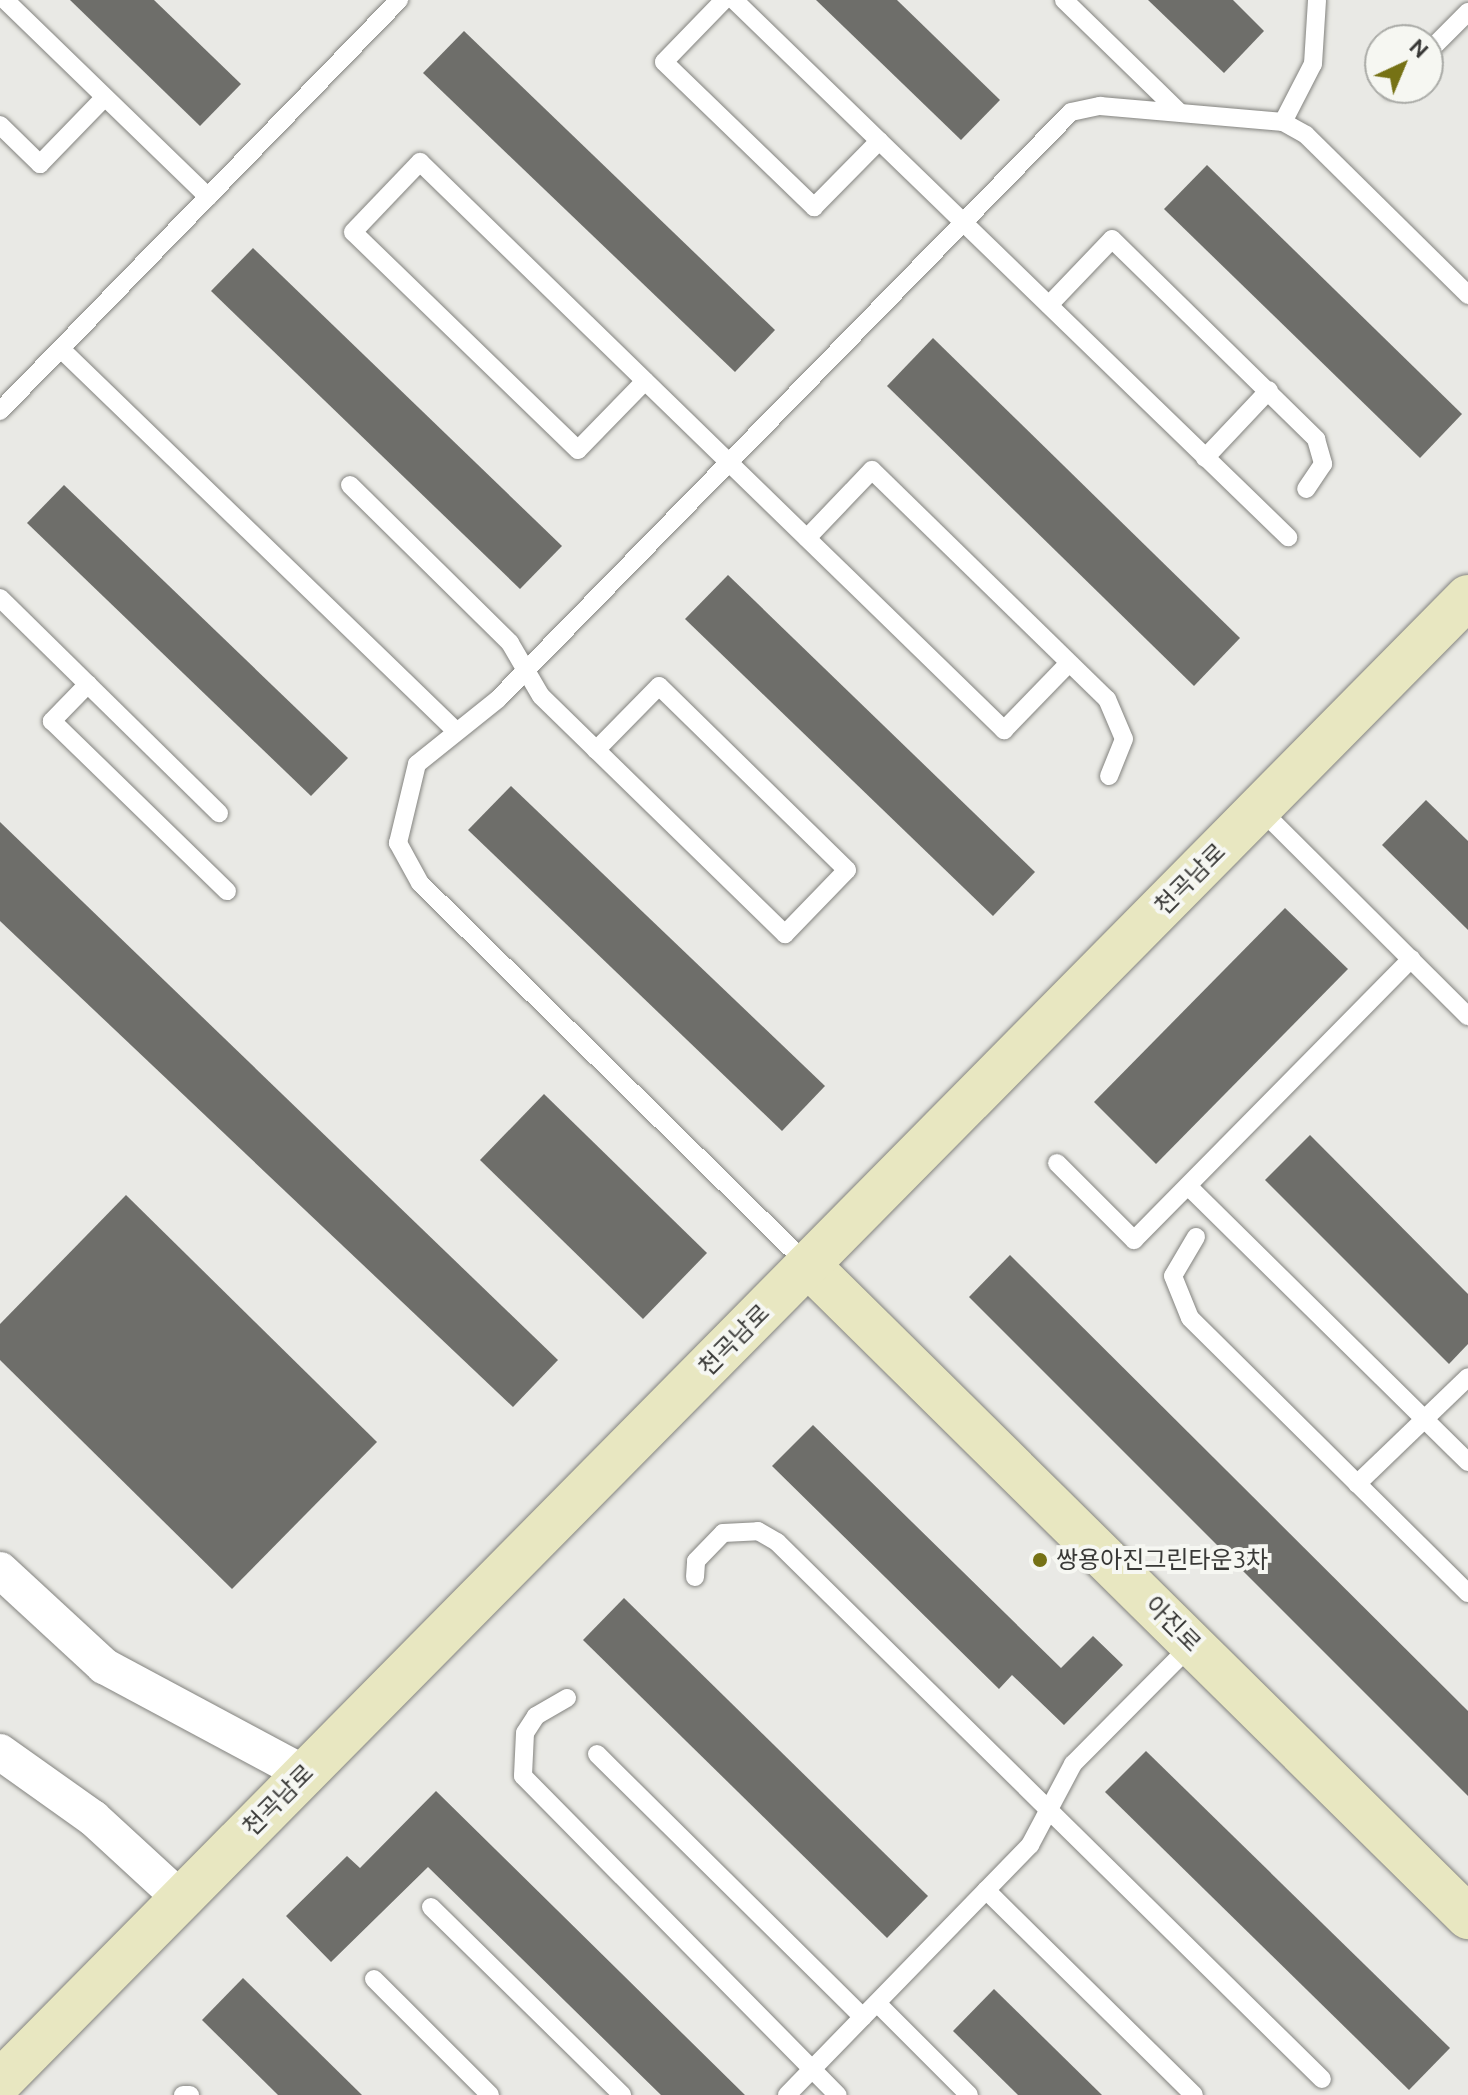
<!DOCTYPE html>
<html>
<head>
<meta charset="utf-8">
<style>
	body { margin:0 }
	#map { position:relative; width:1468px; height:2095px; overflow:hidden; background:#e9e9e5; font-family:Ubuntu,"Noto Sans KR",sans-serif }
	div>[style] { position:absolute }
	.building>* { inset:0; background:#6e6e6a }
	.roads { filter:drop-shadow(0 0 2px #83837f) drop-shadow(0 0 2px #83837f) }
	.lane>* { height:18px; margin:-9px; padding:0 9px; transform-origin:9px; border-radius:9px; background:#fff }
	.street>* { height:36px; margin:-18px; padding:0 18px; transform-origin:18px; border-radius:18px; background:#fff }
	.secondary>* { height:44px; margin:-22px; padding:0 22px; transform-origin:22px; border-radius:22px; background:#e8e7c1 }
	.dots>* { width:22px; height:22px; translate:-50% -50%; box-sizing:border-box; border:4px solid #f6f7f2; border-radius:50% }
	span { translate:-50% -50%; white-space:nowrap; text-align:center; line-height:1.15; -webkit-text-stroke:8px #f6f7f2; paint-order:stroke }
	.street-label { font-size:24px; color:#383836 }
	.poi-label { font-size:24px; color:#383836 }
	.left { translate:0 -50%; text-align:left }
	.north { position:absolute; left:1364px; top:24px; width:80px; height:80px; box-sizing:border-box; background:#f6f7f2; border:2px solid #aaaba7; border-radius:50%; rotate:44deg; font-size:22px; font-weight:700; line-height:32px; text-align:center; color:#383836 }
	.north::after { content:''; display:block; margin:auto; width:28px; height:36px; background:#767215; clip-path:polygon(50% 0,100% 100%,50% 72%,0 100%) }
</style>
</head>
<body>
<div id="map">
	<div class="building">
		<i style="clip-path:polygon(70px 0,154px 0,241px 84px,200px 126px)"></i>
		<i style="clip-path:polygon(816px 0,897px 0,1000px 100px,961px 140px)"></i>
		<i style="clip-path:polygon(1148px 0,1233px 0,1264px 31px,1224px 73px)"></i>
		<i style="clip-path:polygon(464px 31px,775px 330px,735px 372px,423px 73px)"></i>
		<i style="clip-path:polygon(1207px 165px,1462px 414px,1420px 458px,1164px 209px)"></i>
		<i style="clip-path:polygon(253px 248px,562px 546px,520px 589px,211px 291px)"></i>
		<i style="clip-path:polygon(933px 338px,1240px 638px,1194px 686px,887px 386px)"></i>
		<i style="clip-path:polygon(64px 485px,348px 758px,311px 796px,27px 523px)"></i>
		<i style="clip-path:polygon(728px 575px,1035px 872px,993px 916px,685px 619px)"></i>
		<i style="clip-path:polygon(511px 786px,825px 1086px,782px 1131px,468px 830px)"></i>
		<i style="clip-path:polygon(1426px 800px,1468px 841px,1468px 930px,1382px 845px)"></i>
		<i style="clip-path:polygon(0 822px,558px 1360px,513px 1407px,0 921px)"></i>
		<i style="clip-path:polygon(1285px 908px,1348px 969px,1156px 1164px,1094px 1102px)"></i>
		<i style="clip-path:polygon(544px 1094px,707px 1253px,643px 1319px,480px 1160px)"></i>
		<i style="clip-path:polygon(1310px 1135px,1468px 1294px,1468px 1344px,1449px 1364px,1265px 1180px)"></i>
		<i style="clip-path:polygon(126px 1195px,377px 1442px,232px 1589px,0 1360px,0 1324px)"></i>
		<i style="clip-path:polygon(1010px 1255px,1468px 1711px,1468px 1796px,969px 1297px)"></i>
		<i style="clip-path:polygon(813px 1425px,1061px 1668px,1093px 1636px,1123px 1665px,1064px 1725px,1012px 1675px,999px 1689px,772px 1466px)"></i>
		<i style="clip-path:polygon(624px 1598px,928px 1896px,887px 1938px,583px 1640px)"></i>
		<i style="clip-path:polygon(1146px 1751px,1450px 2048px,1409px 2090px,1105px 1792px)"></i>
		<i style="clip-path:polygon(436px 1791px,745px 2095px,661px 2095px,428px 1867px,331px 1962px,286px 1916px,347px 1856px,360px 1868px)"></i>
		<i style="clip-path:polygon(243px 1978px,362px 2095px,278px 2095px,202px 2020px)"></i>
		<i style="clip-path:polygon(994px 1989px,1102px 2095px,1018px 2095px,953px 2031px)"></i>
	</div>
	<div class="roads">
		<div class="lane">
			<i style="left:5px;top:0;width:283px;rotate:44.1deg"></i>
			<i style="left:724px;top:0;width:86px;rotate:134.1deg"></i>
			<i style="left:664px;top:62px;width:209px;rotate:44deg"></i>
			<i style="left:814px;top:207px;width:93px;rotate:-45.4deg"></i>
			<i style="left:734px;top:0;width:772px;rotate:44.11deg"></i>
			<i style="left:1064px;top:0;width:159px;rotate:44.2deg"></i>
			<i style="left:1428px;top:52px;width:57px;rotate:-45deg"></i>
			<i style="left:1391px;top:90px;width:3px;rotate:-45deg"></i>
			<i style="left:1283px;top:122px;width:65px;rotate:-62.7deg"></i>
			<i style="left:1313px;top:64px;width:64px;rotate:-86.4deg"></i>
			<i style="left:0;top:125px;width:56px;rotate:44.3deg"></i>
			<i style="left:40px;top:164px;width:93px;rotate:-45.9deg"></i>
			<i style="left:1049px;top:305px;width:91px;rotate:-46.3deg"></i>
			<i style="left:1112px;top:239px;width:286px;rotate:44.4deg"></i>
			<i style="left:1316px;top:439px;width:26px;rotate:74deg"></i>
			<i style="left:1323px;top:464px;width:30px;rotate:124deg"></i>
			<i style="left:61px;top:349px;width:548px;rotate:44.04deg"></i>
			<i style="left:645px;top:381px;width:96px;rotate:134.2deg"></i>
			<i style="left:578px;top:450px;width:313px;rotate:-135.9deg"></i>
			<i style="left:353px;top:232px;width:97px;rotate:-46.3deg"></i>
			<i style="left:420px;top:162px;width:815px;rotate:44.2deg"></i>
			<i style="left:1004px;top:730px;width:93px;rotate:-45.9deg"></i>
			<i style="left:0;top:411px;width:573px;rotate:-45.85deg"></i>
			<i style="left:1205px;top:458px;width:93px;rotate:-46.7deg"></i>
			<i style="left:350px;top:485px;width:225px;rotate:44.6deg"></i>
			<i style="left:510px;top:643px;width:61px;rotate:59.7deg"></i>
			<i style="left:541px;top:696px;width:341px;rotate:44.3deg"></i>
			<i style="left:785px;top:934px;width:89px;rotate:-45.9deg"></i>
			<i style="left:847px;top:870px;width:263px;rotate:-135.6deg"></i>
			<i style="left:659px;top:686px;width:90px;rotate:134.5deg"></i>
			<i style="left:807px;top:538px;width:94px;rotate:-46.3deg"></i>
			<i style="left:872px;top:470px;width:328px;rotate:44.3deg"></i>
			<i style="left:1107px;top:699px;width:43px;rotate:67deg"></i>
			<i style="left:1124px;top:739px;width:40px;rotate:112deg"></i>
			<i style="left:0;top:598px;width:307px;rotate:44.5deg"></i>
			<i style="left:88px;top:684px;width:52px;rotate:134.2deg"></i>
			<i style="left:52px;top:721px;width:244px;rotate:44.2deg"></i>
			<i style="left:1259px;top:808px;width:295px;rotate:44.9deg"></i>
			<i style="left:1057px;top:1163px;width:109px;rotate:45deg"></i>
			<i style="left:1134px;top:1240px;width:395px;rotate:-45.4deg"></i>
			<i style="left:1188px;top:1186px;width:393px;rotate:44.6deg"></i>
			<i style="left:1196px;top:1237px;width:45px;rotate:120.5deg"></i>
			<i style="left:1173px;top:1276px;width:45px;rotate:68deg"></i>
			<i style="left:1190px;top:1318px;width:391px;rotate:44.7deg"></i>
			<i style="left:807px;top:1264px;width:543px;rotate:-135.45deg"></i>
			<i style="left:420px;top:883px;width:46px;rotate:-118.8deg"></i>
			<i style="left:398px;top:843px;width:81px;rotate:-76.5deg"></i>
			<i style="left:417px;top:764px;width:104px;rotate:-38.7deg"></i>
			<i style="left:498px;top:699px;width:820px;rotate:-45.69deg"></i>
			<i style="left:1071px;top:112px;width:30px;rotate:-12deg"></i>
			<i style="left:1100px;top:106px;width:184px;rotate:5deg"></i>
			<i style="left:1283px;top:122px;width:26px;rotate:29deg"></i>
			<i style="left:1306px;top:135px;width:228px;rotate:44.6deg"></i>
			<i style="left:1357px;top:1484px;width:154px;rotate:-43.9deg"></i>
			<i style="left:695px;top:1577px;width:16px;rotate:-86deg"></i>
			<i style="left:696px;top:1561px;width:39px;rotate:-46deg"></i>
			<i style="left:723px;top:1533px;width:35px;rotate:-3deg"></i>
			<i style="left:758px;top:1531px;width:22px;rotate:30deg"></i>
			<i style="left:777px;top:1542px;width:765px;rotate:44.58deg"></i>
			<i style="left:567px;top:1698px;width:36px;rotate:150deg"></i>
			<i style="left:536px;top:1716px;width:20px;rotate:123deg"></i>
			<i style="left:525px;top:1733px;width:43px;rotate:92.7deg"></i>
			<i style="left:523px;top:1776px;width:448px;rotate:45.4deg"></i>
			<i style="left:597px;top:1754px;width:374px;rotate:44.7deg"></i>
			<i style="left:986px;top:1890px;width:292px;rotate:44.6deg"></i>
			<i style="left:431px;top:1907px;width:268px;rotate:44.5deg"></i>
			<i style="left:374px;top:1979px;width:164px;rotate:45deg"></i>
			<i style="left:877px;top:2003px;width:130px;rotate:45deg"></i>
			<i style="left:183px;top:2095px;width:7px"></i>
			<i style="left:787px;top:2095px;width:349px;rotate:-45.8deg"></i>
			<i style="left:1030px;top:1845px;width:92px;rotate:-62deg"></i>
			<i style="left:1073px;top:1764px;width:169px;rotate:-45.2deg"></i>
		</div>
		<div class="street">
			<i style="left:0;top:1570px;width:142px;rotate:42.7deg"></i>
			<i style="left:104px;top:1666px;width:228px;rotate:28.2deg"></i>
			<i style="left:0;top:1752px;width:114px;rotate:35.4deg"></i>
			<i style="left:93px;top:1818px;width:120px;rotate:42.6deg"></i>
		</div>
		<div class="secondary">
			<i style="left:808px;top:1265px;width:928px;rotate:44.65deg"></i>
			<i style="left:0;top:2082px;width:2088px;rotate:-45.33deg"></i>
		</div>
	</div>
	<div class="dots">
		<i style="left:1040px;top:1560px;background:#767215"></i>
	</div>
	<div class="street-label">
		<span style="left:1190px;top:879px;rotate:-45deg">천곡남로</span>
		<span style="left:734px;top:1340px;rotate:-45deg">천곡남로</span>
		<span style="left:1173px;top:1624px;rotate:45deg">아진로</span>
		<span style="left:278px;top:1800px;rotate:-45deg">천곡남로</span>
	</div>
	<div class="poi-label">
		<span class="left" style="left:1056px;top:1560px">쌍용아진그린타운3차</span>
	</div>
	<div class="north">N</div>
</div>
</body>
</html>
